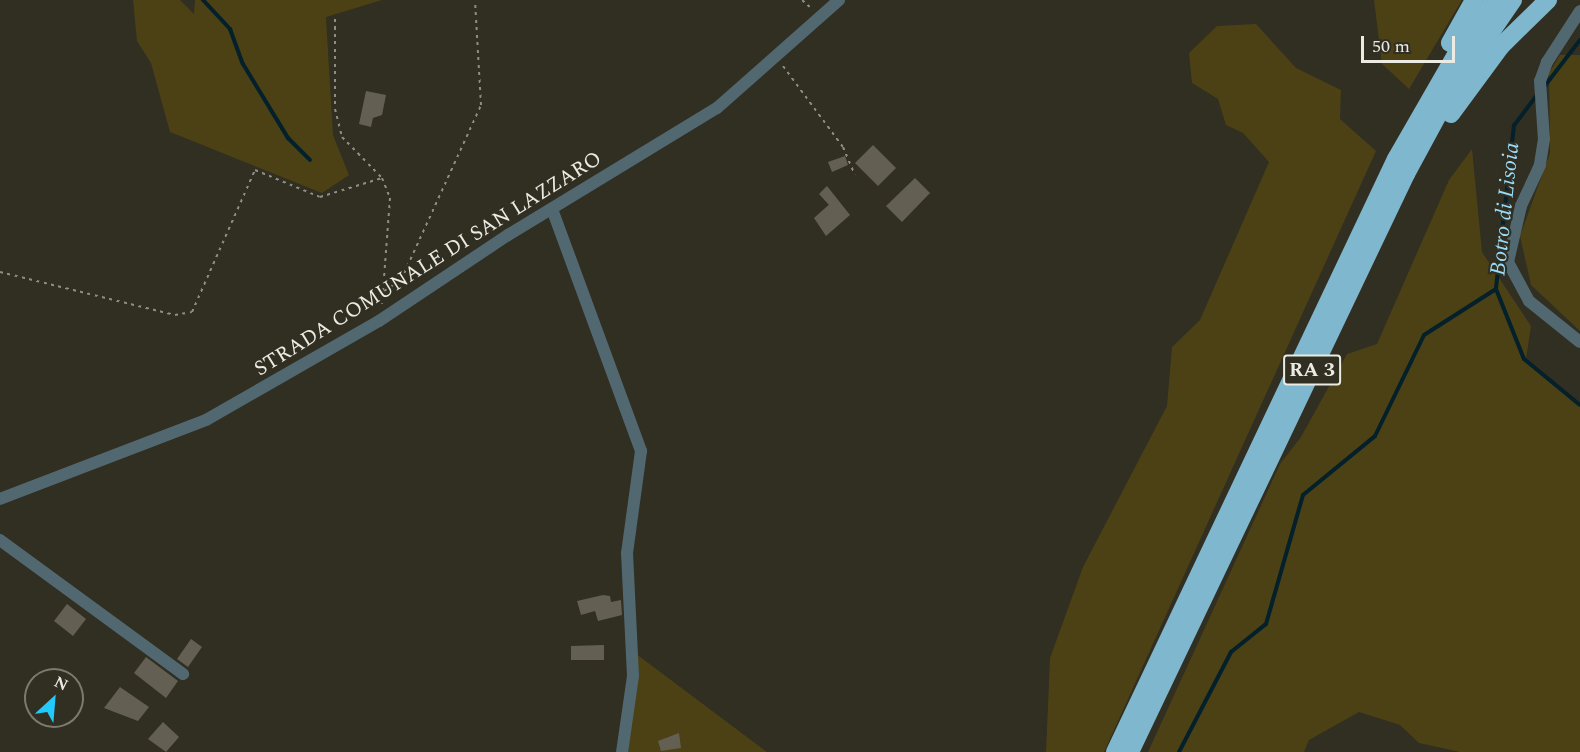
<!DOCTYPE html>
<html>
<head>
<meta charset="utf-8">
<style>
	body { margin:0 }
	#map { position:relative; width:1580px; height:752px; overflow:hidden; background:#312e22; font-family:Spectral,serif }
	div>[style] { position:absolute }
	.green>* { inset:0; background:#4b4115 }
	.stream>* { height:4px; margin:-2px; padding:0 2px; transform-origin:2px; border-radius:2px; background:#03202b }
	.building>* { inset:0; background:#636053 }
	.path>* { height:2px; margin-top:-1px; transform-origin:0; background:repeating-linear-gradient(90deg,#908e84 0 3px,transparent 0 7.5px) }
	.minor>* { height:12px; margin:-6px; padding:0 6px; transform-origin:6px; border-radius:6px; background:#516871 }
	.highway>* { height:18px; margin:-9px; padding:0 9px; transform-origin:9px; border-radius:9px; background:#7eb7ce }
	span { translate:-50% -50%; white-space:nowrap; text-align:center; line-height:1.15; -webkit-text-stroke:4.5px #312e22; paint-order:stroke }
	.shield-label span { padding:2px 4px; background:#312e22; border:2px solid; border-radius:4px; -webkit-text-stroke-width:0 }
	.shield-label { font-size:20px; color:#ecebe3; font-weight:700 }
	.street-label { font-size:21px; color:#ecebe3 }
	.water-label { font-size:22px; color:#99dcf9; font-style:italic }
	.north { position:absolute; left:24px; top:668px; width:60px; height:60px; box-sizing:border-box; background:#312e22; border:2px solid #7c7a6f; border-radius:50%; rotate:26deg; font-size:16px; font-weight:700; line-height:24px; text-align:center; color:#ecebe3 }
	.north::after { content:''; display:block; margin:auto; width:21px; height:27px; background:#22c9fd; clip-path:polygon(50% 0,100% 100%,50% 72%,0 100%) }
	.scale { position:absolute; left:1361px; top:36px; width:94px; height:27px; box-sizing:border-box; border:3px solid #ecebe3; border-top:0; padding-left:8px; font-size:18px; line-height:21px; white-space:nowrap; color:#ecebe3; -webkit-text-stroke:4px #312e22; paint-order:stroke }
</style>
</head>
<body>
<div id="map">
	<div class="green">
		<i style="clip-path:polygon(133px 0,180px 0,194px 14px,195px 0,382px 0,326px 17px,333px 135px,349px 175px,322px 193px,170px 132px,151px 63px,137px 41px)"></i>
		<i style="clip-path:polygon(1374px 0,1462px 0,1409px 89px,1382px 64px)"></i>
		<i style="clip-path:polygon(1256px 24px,1296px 68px,1341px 90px,1340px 119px,1376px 151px,1104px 752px,1046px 752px,1050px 658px,1083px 567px,1167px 406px,1172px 347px,1200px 320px,1269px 162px,1243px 133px,1226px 125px,1218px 99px,1192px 83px,1189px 53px,1217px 26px)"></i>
		<i style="clip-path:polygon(1560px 55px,1580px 55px,1580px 331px,1531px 285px,1520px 236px,1550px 153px,1549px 73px)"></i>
		<i style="clip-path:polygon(1472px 149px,1482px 252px,1531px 326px,1526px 359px,1580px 405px,1580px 752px,1460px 752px,1419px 743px,1400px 725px,1359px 712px,1309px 740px,1304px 752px,1148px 752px,1280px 464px,1301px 437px,1347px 354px,1377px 344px,1449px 180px)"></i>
		<i style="clip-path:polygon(635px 653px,767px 752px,625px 752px)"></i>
	</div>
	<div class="stream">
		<i style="left:203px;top:0;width:40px;rotate:47deg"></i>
		<i style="left:230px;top:29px;width:37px;rotate:70deg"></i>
		<i style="left:243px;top:64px;width:87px;rotate:58.7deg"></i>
		<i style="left:288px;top:138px;width:31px;rotate:45deg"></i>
		<i style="left:1544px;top:87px;width:59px;rotate:-52.5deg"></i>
		<i style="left:1537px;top:95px;width:38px;rotate:127deg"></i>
		<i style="left:1514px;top:125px;width:165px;rotate:96.3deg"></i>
		<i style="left:1496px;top:289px;width:75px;rotate:68.2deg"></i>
		<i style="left:1524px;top:359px;width:72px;rotate:39.4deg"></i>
		<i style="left:1179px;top:752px;width:113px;rotate:-62.5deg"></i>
		<i style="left:1231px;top:652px;width:45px;rotate:-38.7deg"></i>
		<i style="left:1266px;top:624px;width:134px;rotate:-74deg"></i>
		<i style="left:1303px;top:495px;width:93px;rotate:-39.3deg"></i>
		<i style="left:1375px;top:436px;width:112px;rotate:-64.1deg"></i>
		<i style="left:1424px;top:335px;width:85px;rotate:-32.6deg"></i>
	</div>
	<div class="building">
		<i style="clip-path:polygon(366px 91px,386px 95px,382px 115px,373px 118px,371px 127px,359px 124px)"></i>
		<i style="clip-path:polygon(873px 145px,896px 168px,878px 186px,855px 163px)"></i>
		<i style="clip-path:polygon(845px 156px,848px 165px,832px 172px,828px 162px)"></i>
		<i style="clip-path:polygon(915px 178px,930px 193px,902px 222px,886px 206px)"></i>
		<i style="clip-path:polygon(827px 186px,850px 215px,826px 236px,814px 218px,833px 201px,829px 205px,819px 194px)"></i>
		<i style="clip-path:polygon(603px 595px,610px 596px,611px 602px,621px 600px,622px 615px,598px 621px,595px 611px,581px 615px,577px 601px)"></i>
		<i style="clip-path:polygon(67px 604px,86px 619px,73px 636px,54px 621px)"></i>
		<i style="clip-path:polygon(191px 639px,202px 647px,188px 667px,177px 659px)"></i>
		<i style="clip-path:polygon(604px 645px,604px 660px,571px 660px,571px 646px)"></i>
		<i style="clip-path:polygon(146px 657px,178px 681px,166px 698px,134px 673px)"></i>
		<i style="clip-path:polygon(120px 687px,149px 707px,138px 721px,104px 708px)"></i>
		<i style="clip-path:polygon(163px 722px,179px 737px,166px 752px,148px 739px)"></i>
		<i style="clip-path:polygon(679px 733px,681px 748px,661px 751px,658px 741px)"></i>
	</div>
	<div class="path">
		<i style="left:802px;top:0;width:12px;rotate:42deg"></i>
		<i style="left:335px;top:19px;width:90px;rotate:90deg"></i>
		<i style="left:335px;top:109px;width:29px;rotate:76deg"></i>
		<i style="left:342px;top:137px;width:57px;rotate:45.7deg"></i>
		<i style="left:382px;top:178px;width:22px;rotate:68deg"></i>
		<i style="left:390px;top:198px;width:106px;rotate:94.3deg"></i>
		<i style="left:783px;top:66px;width:101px;rotate:53.5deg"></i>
		<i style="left:843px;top:147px;width:30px;rotate:67deg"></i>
		<i style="left:0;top:272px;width:180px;rotate:13.8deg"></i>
		<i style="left:175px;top:315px;width:17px;rotate:-10deg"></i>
		<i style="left:192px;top:312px;width:155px;rotate:-66.1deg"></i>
		<i style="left:255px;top:170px;width:70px;rotate:22.6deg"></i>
		<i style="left:320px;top:197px;width:65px;rotate:-17deg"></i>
		<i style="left:384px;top:291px;width:20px;rotate:-33deg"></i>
		<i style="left:401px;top:280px;width:192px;rotate:-65.4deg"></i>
		<i style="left:481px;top:105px;width:105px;rotate:-93.3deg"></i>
	</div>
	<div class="minor">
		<i style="left:1580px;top:11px;width:61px;rotate:122.9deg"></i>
		<i style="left:1547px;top:62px;width:20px;rotate:110deg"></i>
		<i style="left:1540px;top:81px;width:58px;rotate:86.1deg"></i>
		<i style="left:1544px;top:139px;width:26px;rotate:99deg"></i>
		<i style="left:1540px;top:165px;width:45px;rotate:114.9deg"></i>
		<i style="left:1521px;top:206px;width:57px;rotate:103.1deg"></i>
		<i style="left:1508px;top:262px;width:44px;rotate:61.7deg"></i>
		<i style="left:1529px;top:301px;width:65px;rotate:38.8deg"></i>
		<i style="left:552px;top:209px;width:258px;rotate:69.8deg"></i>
		<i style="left:641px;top:451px;width:103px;rotate:97.8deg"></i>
		<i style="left:627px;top:553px;width:123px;rotate:87.2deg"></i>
		<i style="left:633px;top:676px;width:77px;rotate:98.2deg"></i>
		<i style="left:0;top:499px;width:221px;rotate:-21deg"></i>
		<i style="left:206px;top:420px;width:199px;rotate:-29.8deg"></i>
		<i style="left:379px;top:321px;width:155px;rotate:-33.7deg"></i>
		<i style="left:508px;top:235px;width:245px;rotate:-31.3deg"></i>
		<i style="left:717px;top:108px;width:163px;rotate:-41.5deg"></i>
		<i style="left:0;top:540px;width:227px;rotate:36.2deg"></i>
	</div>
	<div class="highway">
		<i style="left:1450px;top:43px;width:49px;rotate:-60.8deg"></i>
		<i style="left:1451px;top:114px;width:84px;rotate:-53.7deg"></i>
		<i style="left:1501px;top:46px;width:66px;rotate:-44.4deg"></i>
		<i style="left:1115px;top:752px;width:656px;rotate:-64.65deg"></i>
		<i style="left:1396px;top:159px;width:122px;rotate:-60.1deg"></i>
		<i style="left:1457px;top:53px;width:65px;rotate:-55.1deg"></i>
		<i style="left:1130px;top:752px;width:641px;rotate:-64.48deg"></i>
		<i style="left:1406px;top:174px;width:97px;rotate:-61.6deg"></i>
		<i style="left:1452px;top:89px;width:108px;rotate:-55.6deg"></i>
	</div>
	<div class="shield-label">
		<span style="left:1312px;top:370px">RA 3</span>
	</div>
	<div class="street-label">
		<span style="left:428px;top:264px;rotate:-32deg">STRADA COMUNALE DI SAN LAZZARO</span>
	</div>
	<div class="water-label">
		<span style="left:1505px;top:209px;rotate:-84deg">Botro di Lisoia</span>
	</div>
	<div class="north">N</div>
	<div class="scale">50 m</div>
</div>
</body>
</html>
